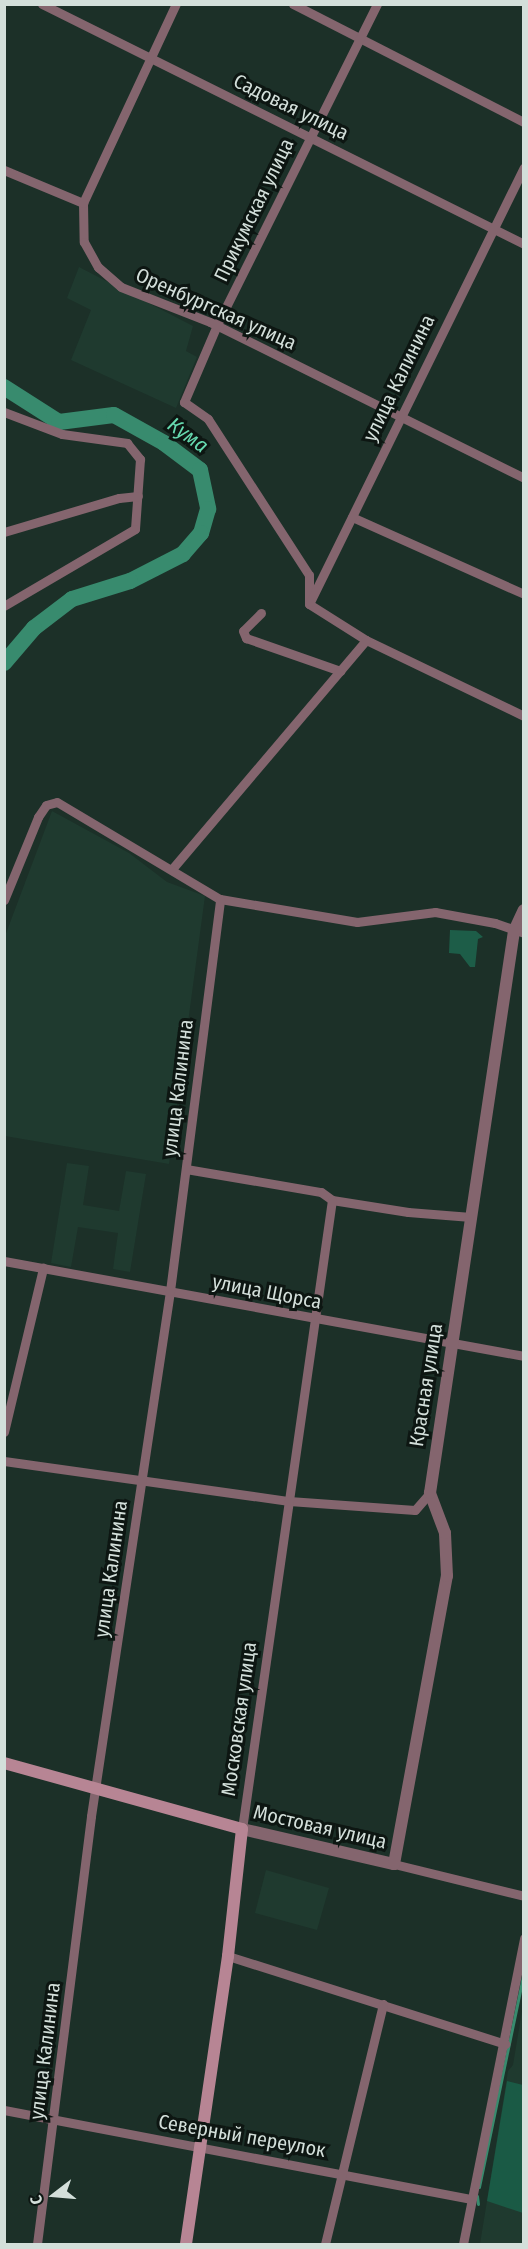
<!DOCTYPE html>
<html>
<head>
<meta charset="utf-8">
<style>
	body { margin:0 }
	#map { position:relative; width:528px; height:2249px; overflow:hidden; background:#1c3028; font-family:"Fira Sans Condensed",sans-serif }
	div>[style] { position:absolute }
	.built>* { inset:0; background:#1f3a2f }
	.green>* { inset:0; background:#1a5a45 }
	.forest>* { inset:0; background:#1d5d48 }
	.stream>* { height:3px; margin:-1.5px; padding:0 1.5px; transform-origin:1.5px; border-radius:1.5px; background:#388b6e }
	.river>* { height:16px; margin:-8px; padding:0 8px; transform-origin:8px; border-radius:8px; background:#388b6e }
	.minor>* { height:9px; margin:-4.5px; padding:0 4.5px; transform-origin:4.5px; border-radius:4.5px; background:#84656e }
	.tertiary>* { height:12px; margin:-6px; padding:0 6px; transform-origin:6px; border-radius:6px; background:#84656e }
	.secondary>* { height:12px; margin:-6px; padding:0 6px; transform-origin:6px; border-radius:6px; background:#b78594 }
	span { translate:-50% -50%; white-space:nowrap; text-align:center; line-height:1.15; -webkit-text-stroke:6px #0d1612; paint-order:stroke }
	.street-label { font-size:20px; color:#d3dfda }
	.water-label { font-size:21px; color:#66dab0; font-style:italic }
	.frame { position:absolute; inset:0; border:6px solid #d3dfda; pointer-events:none }
	.north { position:absolute; left:24px; top:2165px; width:60px; height:60px; -webkit-text-stroke:4px #0d1612; paint-order:stroke; rotate:254deg; font-size:16px; font-weight:700; line-height:24px; text-align:center; color:#d3dfda }
	.north::after { content:''; display:block; margin:auto; width:21px; height:27px; background:#d3dfda; clip-path:polygon(50% 0,100% 100%,50% 72%,0 100%) }
</style>
</head>
<body>
<div id="map">
	<div class="built">
		<i style="clip-path:polygon(79px 267px,193px 326px,186px 351px,197px 357px,176px 408px,71px 360px,91px 310px,67px 298px)"></i>
		<i style="clip-path:polygon(52px 811px,129px 853px,167px 882px,205px 896px,169px 1164px,5px 1136px,5px 936px)"></i>
		<i style="clip-path:polygon(67px 1163px,89px 1166px,83px 1205px,119px 1211px,126px 1171px,146px 1174px,130px 1272px,113px 1269px,118px 1233px,78px 1227px,71px 1267px,51px 1263px)"></i>
		<i style="clip-path:polygon(266px 1870px,329px 1888px,317px 1930px,255px 1913px)"></i>
		<i style="clip-path:polygon(523px 2005px,523px 2244px,480px 2244px,508px 2071px,513px 2065px)"></i>
	</div>
	<div class="green">
		<i style="clip-path:polygon(507px 2081px,523px 2085px,523px 2213px,487px 2201px)"></i>
	</div>
	<div class="forest">
		<i style="clip-path:polygon(450px 930px,476px 931px,483px 937px,478px 939px,475px 967px,470px 967px,460px 954px,449px 953px)"></i>
	</div>
	<div class="stream">
		<i style="left:479px;top:2187px;width:221px;rotate:-78.2deg"></i>
		<i style="left:477px;top:2196px;width:8px;rotate:83deg"></i>
	</div>
	<div class="river">
		<i style="left:4px;top:387px;width:65px;rotate:32.5deg"></i>
		<i style="left:59px;top:422px;width:55px;rotate:-7.3deg"></i>
		<i style="left:114px;top:415px;width:57px;rotate:29.2deg"></i>
		<i style="left:164px;top:443px;width:45px;rotate:36.9deg"></i>
		<i style="left:200px;top:470px;width:40px;rotate:78deg"></i>
		<i style="left:208px;top:509px;width:25px;rotate:106deg"></i>
		<i style="left:201px;top:533px;width:28px;rotate:131deg"></i>
		<i style="left:183px;top:554px;width:59px;rotate:153deg"></i>
		<i style="left:130px;top:581px;width:61px;rotate:162.8deg"></i>
		<i style="left:72px;top:599px;width:48px;rotate:142.7deg"></i>
		<i style="left:34px;top:628px;width:46px;rotate:130.6deg"></i>
	</div>
	<div class="minor">
		<i style="left:42px;top:4px;width:538px;rotate:26.47deg"></i>
		<i style="left:293px;top:4px;width:259px;rotate:27.1deg"></i>
		<i style="left:377px;top:4px;width:359px;rotate:116.5deg"></i>
		<i style="left:217px;top:325px;width:84px;rotate:113.2deg"></i>
		<i style="left:184px;top:402px;width:29px;rotate:35deg"></i>
		<i style="left:208px;top:419px;width:186px;rotate:57.1deg"></i>
		<i style="left:309px;top:575px;width:29px;rotate:90deg"></i>
		<i style="left:309px;top:604px;width:67px;rotate:32.3deg"></i>
		<i style="left:366px;top:640px;width:175px;rotate:25.7deg"></i>
		<i style="left:4px;top:170px;width:86px;rotate:22.7deg"></i>
		<i style="left:83px;top:203px;width:39px;rotate:89deg"></i>
		<i style="left:84px;top:242px;width:29px;rotate:61deg"></i>
		<i style="left:98px;top:267px;width:30px;rotate:41deg"></i>
		<i style="left:121px;top:287px;width:96px;rotate:21.5deg"></i>
		<i style="left:210px;top:322px;width:351px;rotate:26.4deg"></i>
		<i style="left:83px;top:203px;width:220px;rotate:-65deg"></i>
		<i style="left:4px;top:412px;width:62px;rotate:20.8deg"></i>
		<i style="left:62px;top:434px;width:66px;rotate:7.9deg"></i>
		<i style="left:127px;top:443px;width:21px;rotate:51deg"></i>
		<i style="left:140px;top:459px;width:70px;rotate:94.1deg"></i>
		<i style="left:135px;top:529px;width:152px;rotate:149.6deg"></i>
		<i style="left:352px;top:517px;width:188px;rotate:24.1deg"></i>
		<i style="left:4px;top:532px;width:120px;rotate:-16.5deg"></i>
		<i style="left:119px;top:498px;width:19px;rotate:-6deg"></i>
		<i style="left:310px;top:602px;width:484px;rotate:-63.8deg"></i>
		<i style="left:261px;top:613px;width:25px;rotate:135deg"></i>
		<i style="left:243px;top:631px;width:8px;rotate:67deg"></i>
		<i style="left:246px;top:638px;width:100px;rotate:19.3deg"></i>
		<i style="left:172px;top:869px;width:300px;rotate:-49.7deg"></i>
		<i style="left:4px;top:900px;width:90px;rotate:-67.7deg"></i>
		<i style="left:38px;top:817px;width:14px;rotate:-56deg"></i>
		<i style="left:46px;top:805px;width:11px;rotate:-15deg"></i>
		<i style="left:57px;top:802px;width:190px;rotate:30.8deg"></i>
		<i style="left:220px;top:899px;width:139px;rotate:9.5deg"></i>
		<i style="left:357px;top:922px;width:79px;rotate:-7.3deg"></i>
		<i style="left:435px;top:912px;width:61px;rotate:10.4deg"></i>
		<i style="left:495px;top:923px;width:31px;rotate:19deg"></i>
		<i style="left:186px;top:1169px;width:137px;rotate:9.7deg"></i>
		<i style="left:321px;top:1192px;width:14px;rotate:36deg"></i>
		<i style="left:332px;top:1200px;width:77px;rotate:9deg"></i>
		<i style="left:408px;top:1212px;width:63px;rotate:4.5deg"></i>
		<i style="left:4px;top:1261px;width:529px;rotate:10.35deg"></i>
		<i style="left:4px;top:1432px;width:169px;rotate:-76.6deg"></i>
		<i style="left:4px;top:1461px;width:288px;rotate:8deg"></i>
		<i style="left:289px;top:1501px;width:126px;rotate:4.1deg"></i>
		<i style="left:415px;top:1510px;width:23px;rotate:-49deg"></i>
		<i style="left:242px;top:1829px;width:635px;rotate:-81.86deg"></i>
		<i style="left:394px;top:1864px;width:134px;rotate:13.8deg"></i>
		<i style="left:228px;top:1956px;width:291px;rotate:17.6deg"></i>
		<i style="left:4px;top:2110px;width:476px;rotate:10.8deg"></i>
		<i style="left:37px;top:2244px;width:431px;rotate:-82.8deg"></i>
		<i style="left:91px;top:1816px;width:531px;rotate:-81.44deg"></i>
		<i style="left:170px;top:1291px;width:395px;rotate:-82.7deg"></i>
		<i style="left:325px;top:2244px;width:247px;rotate:-76.4deg"></i>
		<i style="left:463px;top:2244px;width:312px;rotate:-78.7deg"></i>
	</div>
	<div class="tertiary">
		<i style="left:242px;top:1829px;width:156px;rotate:13deg"></i>
		<i style="left:394px;top:1864px;width:293px;rotate:-79.6deg"></i>
		<i style="left:447px;top:1576px;width:43px;rotate:-92.7deg"></i>
		<i style="left:445px;top:1533px;width:43px;rotate:-110.6deg"></i>
		<i style="left:430px;top:1493px;width:568px;rotate:-81.5deg"></i>
		<i style="left:514px;top:931px;width:23px;rotate:-65deg"></i>
	</div>
	<div class="secondary">
		<i style="left:4px;top:1763px;width:247px;rotate:15.5deg"></i>
		<i style="left:242px;top:1829px;width:128px;rotate:96.3deg"></i>
		<i style="left:228px;top:1956px;width:291px;rotate:98.3deg"></i>
	</div>
	<div class="street-label">
		<span style="left:291px;top:107px;rotate:26deg">Садовая улица</span>
		<span style="left:254px;top:210px;rotate:-64deg">Прикумская улица</span>
		<span style="left:216px;top:309px;rotate:24deg">Оренбургская улица</span>
		<span style="left:399px;top:378px;rotate:-64deg">улица Калинина</span>
		<span style="left:178px;top:1088px;rotate:-83deg">улица Калинина</span>
		<span style="left:267px;top:1292px;rotate:11deg">улица Щорса</span>
		<span style="left:426px;top:1385px;rotate:-81deg">Красная улица</span>
		<span style="left:111px;top:1569px;rotate:-82deg">улица Калинина</span>
		<span style="left:239px;top:1719px;rotate:-82deg">Московская улица</span>
		<span style="left:320px;top:1827px;rotate:13deg">Мостовая улица</span>
		<span style="left:45px;top:2051px;rotate:-83deg">улица Калинина</span>
		<span style="left:242px;top:2136px;rotate:10deg">Северный переулок</span>
	</div>
	<div class="water-label">
		<span style="left:188px;top:435px;rotate:36deg">Кума</span>
	</div>
	<div class="frame"></div>
	<div class="north">С</div>
</div>
</body>
</html>
